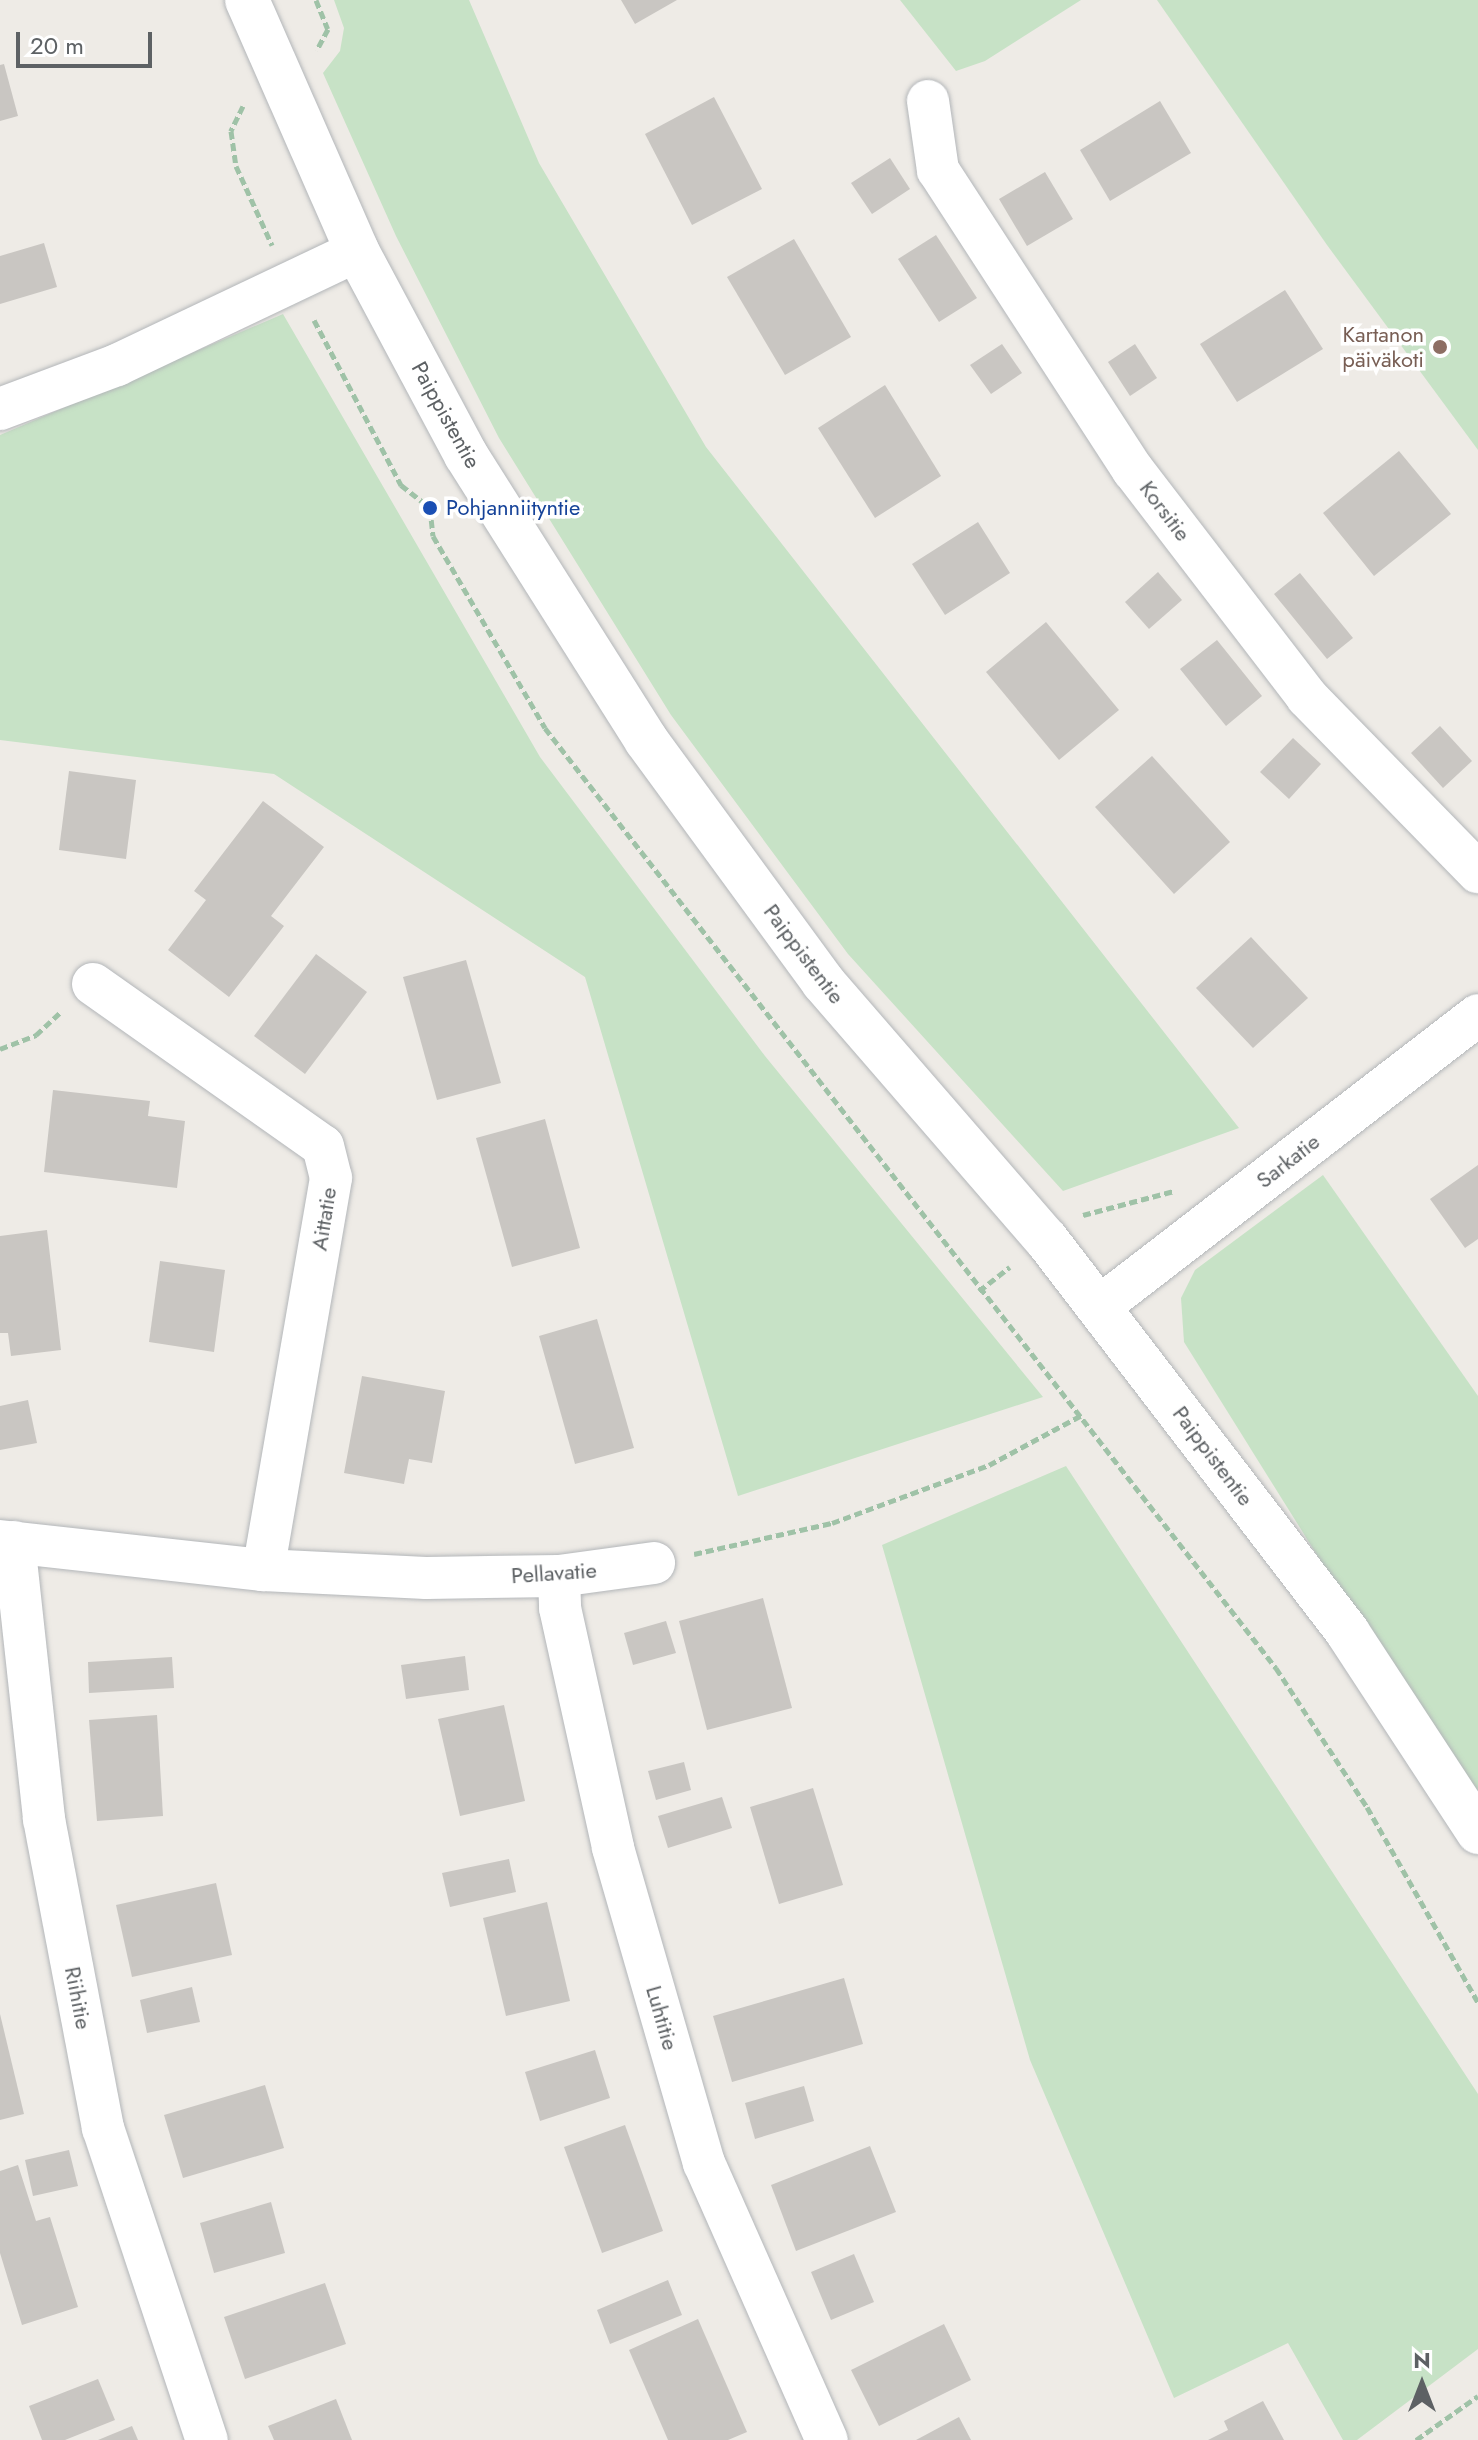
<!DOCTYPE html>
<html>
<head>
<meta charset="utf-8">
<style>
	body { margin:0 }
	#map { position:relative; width:1478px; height:2440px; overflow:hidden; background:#eeebe6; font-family:Jost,sans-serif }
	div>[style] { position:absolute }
	.green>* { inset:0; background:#c7e2c6 }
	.building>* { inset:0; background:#c9c6c2 }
	.path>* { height:5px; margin-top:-2.5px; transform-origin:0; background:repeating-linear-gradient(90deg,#9fc2a7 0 8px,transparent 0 12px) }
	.roads { filter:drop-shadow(0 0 2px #b3b6b9) drop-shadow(0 0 2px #b3b6b9) }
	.street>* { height:42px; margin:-21px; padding:0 21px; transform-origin:21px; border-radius:21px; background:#fff }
	.secondary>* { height:44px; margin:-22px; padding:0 22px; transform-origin:22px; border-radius:22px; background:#fff }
	.dots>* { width:22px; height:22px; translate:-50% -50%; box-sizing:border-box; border:4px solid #fff; border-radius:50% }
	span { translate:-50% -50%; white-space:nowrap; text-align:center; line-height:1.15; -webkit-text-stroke:7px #fff; paint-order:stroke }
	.education-label { font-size:22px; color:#785e54 }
	.right { translate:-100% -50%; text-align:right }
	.street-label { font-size:22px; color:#5d6164 }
	.transit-label { font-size:22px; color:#164399 }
	.left { translate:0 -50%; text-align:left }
	.north { position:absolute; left:1382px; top:2344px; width:80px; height:80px; -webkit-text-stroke:6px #fff; paint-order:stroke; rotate:0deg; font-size:22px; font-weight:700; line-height:32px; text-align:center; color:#5d6164 }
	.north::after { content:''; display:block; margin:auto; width:28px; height:36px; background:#5d6164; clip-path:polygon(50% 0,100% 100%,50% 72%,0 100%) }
	.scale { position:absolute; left:16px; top:32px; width:136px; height:36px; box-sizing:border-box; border:4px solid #5d6164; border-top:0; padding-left:10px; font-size:24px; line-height:28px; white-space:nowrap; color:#5d6164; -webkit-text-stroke:6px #fff; paint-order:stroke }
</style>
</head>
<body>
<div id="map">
	<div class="green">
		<i style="clip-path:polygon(334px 0,469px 0,539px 163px,706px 447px,1239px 1128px,1063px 1191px,848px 954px,671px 715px,499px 438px,396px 236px,323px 73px,340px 51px,344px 28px)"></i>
		<i style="clip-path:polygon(900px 0,1081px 0,985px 61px,956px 71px)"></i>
		<i style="clip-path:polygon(1157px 0,1478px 0,1478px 450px,1327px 245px)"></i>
		<i style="clip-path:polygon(283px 314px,540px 757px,765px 1056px,1043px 1397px,738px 1496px,585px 977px,274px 774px,0 740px,0 435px)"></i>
		<i style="clip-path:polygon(1323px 1175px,1478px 1396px,1478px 1813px,1184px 1342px,1181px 1298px,1195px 1270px)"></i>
		<i style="clip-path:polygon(1066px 1466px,1478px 2094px,1478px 2349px,1357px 2440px,1343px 2440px,1288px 2343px,1174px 2398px,1030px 2060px,882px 1545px)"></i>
	</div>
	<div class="building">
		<i style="clip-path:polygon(621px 0,677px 0,635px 24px)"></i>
		<i style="clip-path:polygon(4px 64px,18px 116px,0 121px,0 65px)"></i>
		<i style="clip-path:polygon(714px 97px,762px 189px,692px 225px,645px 134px)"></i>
		<i style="clip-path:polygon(1160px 101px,1191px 153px,1110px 201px,1080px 150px)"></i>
		<i style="clip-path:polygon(890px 158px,910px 189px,872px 214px,851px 183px)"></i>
		<i style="clip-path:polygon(1045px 172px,1073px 219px,1027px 246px,999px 199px)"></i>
		<i style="clip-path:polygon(936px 235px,977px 298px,939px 322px,898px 259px)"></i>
		<i style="clip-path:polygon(794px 239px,851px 337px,785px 375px,727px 277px)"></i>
		<i style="clip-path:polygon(44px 243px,57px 287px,0 304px,0 256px)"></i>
		<i style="clip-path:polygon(1285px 290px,1323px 349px,1237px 402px,1200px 344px)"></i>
		<i style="clip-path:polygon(1002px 344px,1022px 373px,991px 394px,970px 365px)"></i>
		<i style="clip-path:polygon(1135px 344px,1157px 378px,1130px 396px,1108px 362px)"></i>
		<i style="clip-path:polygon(885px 385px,941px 476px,875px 518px,818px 428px)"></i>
		<i style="clip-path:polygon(1399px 451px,1451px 514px,1374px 576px,1323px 513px)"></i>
		<i style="clip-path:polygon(978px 522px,1010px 573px,945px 615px,912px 564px)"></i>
		<i style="clip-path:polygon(1158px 572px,1182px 600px,1149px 629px,1125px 602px)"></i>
		<i style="clip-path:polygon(1300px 573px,1353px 638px,1327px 659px,1274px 594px)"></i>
		<i style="clip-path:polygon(1046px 622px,1119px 710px,1059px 760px,986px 672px)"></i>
		<i style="clip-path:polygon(1217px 640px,1262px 696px,1226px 726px,1180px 669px)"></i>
		<i style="clip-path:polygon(1440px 726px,1472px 761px,1443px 788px,1411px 753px)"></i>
		<i style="clip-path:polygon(1293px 738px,1321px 764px,1289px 799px,1260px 772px)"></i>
		<i style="clip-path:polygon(1152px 756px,1230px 842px,1174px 894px,1095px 807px)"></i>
		<i style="clip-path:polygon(69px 771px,136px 780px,126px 859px,59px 850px)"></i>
		<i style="clip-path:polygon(263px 801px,324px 847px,271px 916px,284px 926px,229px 997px,168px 950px,206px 900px,194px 891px)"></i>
		<i style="clip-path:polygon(1251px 937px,1308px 998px,1253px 1048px,1196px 988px)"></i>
		<i style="clip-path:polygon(316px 954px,367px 992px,305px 1074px,254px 1036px)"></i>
		<i style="clip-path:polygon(466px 960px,501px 1083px,437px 1100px,403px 977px)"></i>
		<i style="clip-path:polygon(53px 1090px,150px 1101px,148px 1116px,185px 1121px,177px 1188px,44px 1172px)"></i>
		<i style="clip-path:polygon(545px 1119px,580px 1248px,512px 1267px,476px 1138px)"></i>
		<i style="clip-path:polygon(1478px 1165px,1478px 1239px,1465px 1248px,1430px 1199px)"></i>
		<i style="clip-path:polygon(47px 1230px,61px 1350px,11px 1356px,8px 1333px,0 1333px,0 1236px)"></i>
		<i style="clip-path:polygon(160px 1261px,225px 1270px,214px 1352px,149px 1342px)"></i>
		<i style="clip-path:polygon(597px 1319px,634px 1448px,575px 1464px,539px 1336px)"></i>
		<i style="clip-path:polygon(362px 1376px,445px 1391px,432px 1463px,409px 1459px,404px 1484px,344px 1473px)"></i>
		<i style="clip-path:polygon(28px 1400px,37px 1443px,0 1450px,0 1406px)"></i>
		<i style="clip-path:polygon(763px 1598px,792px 1708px,707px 1730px,679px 1621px)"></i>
		<i style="clip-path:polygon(666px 1621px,676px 1653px,633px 1665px,624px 1633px)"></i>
		<i style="clip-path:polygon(465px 1656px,469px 1690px,406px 1699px,401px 1665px)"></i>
		<i style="clip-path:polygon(172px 1657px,174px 1688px,89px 1693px,88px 1662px)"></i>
		<i style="clip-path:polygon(504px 1705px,525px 1801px,460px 1816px,438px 1719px)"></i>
		<i style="clip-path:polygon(157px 1715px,163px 1816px,97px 1821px,89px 1720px)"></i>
		<i style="clip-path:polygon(684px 1762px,691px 1790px,656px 1800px,648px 1771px)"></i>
		<i style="clip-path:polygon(813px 1788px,843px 1885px,779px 1904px,750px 1807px)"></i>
		<i style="clip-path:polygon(722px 1797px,732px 1828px,668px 1848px,658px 1816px)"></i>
		<i style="clip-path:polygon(509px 1859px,516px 1892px,450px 1907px,442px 1873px)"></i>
		<i style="clip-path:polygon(216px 1883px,232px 1955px,132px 1977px,116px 1905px)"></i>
		<i style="clip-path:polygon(547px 1902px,570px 2001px,506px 2016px,483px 1918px)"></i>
		<i style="clip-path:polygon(844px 1978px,863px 2044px,732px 2082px,713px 2016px)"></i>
		<i style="clip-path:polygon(192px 1987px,200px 2022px,147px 2033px,140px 2000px)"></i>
		<i style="clip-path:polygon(0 2014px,24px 2114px,0 2120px)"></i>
		<i style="clip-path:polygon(595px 2050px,610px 2098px,540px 2121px,525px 2072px)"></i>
		<i style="clip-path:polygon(265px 2085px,284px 2148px,183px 2178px,164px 2115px)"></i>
		<i style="clip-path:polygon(804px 2086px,814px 2121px,755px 2139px,745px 2103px)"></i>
		<i style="clip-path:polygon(625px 2125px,663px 2231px,602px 2253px,564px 2147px)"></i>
		<i style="clip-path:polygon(870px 2146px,896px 2212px,796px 2251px,771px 2185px)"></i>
		<i style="clip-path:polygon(69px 2150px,78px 2186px,33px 2196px,25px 2160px)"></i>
		<i style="clip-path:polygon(18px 2165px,36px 2221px,50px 2217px,78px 2307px,22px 2325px,0 2253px,0 2171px)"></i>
		<i style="clip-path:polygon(271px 2202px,285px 2253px,214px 2273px,200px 2223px)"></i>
		<i style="clip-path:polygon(854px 2254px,874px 2302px,831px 2320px,811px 2272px)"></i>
		<i style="clip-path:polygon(668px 2280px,682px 2315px,610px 2344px,597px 2310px)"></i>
		<i style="clip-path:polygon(325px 2283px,346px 2344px,245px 2379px,224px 2317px)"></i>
		<i style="clip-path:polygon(698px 2319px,747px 2432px,728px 2440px,668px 2440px,629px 2350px)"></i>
		<i style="clip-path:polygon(944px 2324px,971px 2380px,879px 2426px,851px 2370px)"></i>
		<i style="clip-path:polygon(98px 2379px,115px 2420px,65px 2440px,42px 2440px,29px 2406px)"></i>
		<i style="clip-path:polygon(336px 2399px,352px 2440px,274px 2440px,268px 2426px)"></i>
		<i style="clip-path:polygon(1263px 2401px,1284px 2440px,1208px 2440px,1228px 2430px,1224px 2421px)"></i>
		<i style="clip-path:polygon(959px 2417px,971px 2440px,916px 2440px)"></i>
		<i style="clip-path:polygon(132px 2426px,138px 2440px,98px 2440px)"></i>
	</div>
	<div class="path">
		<i style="left:316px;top:0;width:31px;rotate:68deg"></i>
		<i style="left:328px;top:29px;width:24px;rotate:118deg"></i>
		<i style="left:243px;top:106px;width:28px;rotate:116deg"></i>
		<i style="left:231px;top:131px;width:35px;rotate:82deg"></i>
		<i style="left:236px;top:166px;width:87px;rotate:65.5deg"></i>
		<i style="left:314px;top:320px;width:187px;rotate:62.2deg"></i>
		<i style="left:401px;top:485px;width:37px;rotate:38deg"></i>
		<i style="left:430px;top:508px;width:28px;rotate:84deg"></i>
		<i style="left:433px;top:536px;width:222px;rotate:59.7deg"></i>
		<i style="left:545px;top:728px;width:1191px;rotate:52.13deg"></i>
		<i style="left:1276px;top:1668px;width:166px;rotate:56.8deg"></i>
		<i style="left:1367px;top:1807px;width:224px;rotate:60.4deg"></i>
		<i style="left:0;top:1049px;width:39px;rotate:-21deg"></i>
		<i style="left:36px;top:1035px;width:35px;rotate:-43deg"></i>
		<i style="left:1083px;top:1215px;width:94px;rotate:-14.8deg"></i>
		<i style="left:979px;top:1291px;width:39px;rotate:-38deg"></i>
		<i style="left:694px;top:1554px;width:141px;rotate:-12.7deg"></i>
		<i style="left:832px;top:1523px;width:167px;rotate:-20.3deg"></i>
		<i style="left:989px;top:1465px;width:106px;rotate:-28.3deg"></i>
		<i style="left:1416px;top:2440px;width:76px;rotate:-35.4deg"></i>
	</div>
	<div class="roads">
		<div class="street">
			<i style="left:928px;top:101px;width:70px;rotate:81.8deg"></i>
			<i style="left:938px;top:170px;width:358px;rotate:57deg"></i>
			<i style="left:1133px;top:470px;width:286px;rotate:52.5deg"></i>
			<i style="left:1307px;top:697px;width:245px;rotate:45.7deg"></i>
			<i style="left:0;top:409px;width:125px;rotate:-20.6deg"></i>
			<i style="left:117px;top:365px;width:266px;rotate:-25.4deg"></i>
			<i style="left:93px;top:984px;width:281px;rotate:35.2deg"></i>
			<i style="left:323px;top:1146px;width:33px;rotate:76deg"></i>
			<i style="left:331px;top:1178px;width:398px;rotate:99.8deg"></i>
			<i style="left:1099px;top:1307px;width:478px;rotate:-37.6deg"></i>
			<i style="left:0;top:1541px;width:265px;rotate:6.3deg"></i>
			<i style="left:263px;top:1570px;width:163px;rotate:2.8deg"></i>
			<i style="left:426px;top:1578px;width:133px;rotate:-0.9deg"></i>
			<i style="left:559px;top:1576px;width:96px;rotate:-7.8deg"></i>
			<i style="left:14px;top:1542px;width:279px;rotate:83.8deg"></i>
			<i style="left:44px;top:1819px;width:315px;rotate:79.2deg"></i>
			<i style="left:103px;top:2128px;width:329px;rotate:71.6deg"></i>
			<i style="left:559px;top:1576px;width:32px;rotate:88deg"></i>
			<i style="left:560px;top:1608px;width:246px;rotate:77.5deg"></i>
			<i style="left:613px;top:1848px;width:328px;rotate:73.9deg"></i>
			<i style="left:704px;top:2163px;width:303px;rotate:66.1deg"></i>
		</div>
		<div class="secondary">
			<i style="left:247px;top:0;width:274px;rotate:66.3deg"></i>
			<i style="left:357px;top:251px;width:231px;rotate:61.9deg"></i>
			<i style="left:466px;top:455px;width:337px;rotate:57.7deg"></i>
			<i style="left:646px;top:740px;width:300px;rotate:53.8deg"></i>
			<i style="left:823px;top:982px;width:340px;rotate:49.1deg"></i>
			<i style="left:1046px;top:1239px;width:496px;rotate:52.5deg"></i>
			<i style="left:1348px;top:1633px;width:238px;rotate:56.8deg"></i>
		</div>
	</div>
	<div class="dots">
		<i style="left:1440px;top:347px;background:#8d6e63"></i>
		<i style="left:430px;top:508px;background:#1a4fb4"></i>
	</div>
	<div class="education-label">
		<span class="right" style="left:1424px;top:347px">Kartanon<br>päiväkoti</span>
	</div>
	<div class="street-label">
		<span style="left:446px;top:415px;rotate:61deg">Paippistentie</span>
		<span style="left:1165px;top:511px;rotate:53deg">Korsitie</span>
		<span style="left:804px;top:954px;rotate:53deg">Paippistentie</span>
		<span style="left:1288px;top:1161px;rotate:-38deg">Sarkatie</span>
		<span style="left:324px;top:1219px;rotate:-81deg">Aittatie</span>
		<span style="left:1213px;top:1456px;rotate:53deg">Paippistentie</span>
		<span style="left:554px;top:1573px;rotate:-4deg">Pellavatie</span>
		<span style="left:78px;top:1998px;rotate:79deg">Riihitie</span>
		<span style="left:662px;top:2018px;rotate:74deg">Luhtitie</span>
	</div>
	<div class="transit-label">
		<span class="left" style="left:446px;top:508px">Pohjanniityntie</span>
	</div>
	<div class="north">N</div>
	<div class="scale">20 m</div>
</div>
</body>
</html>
